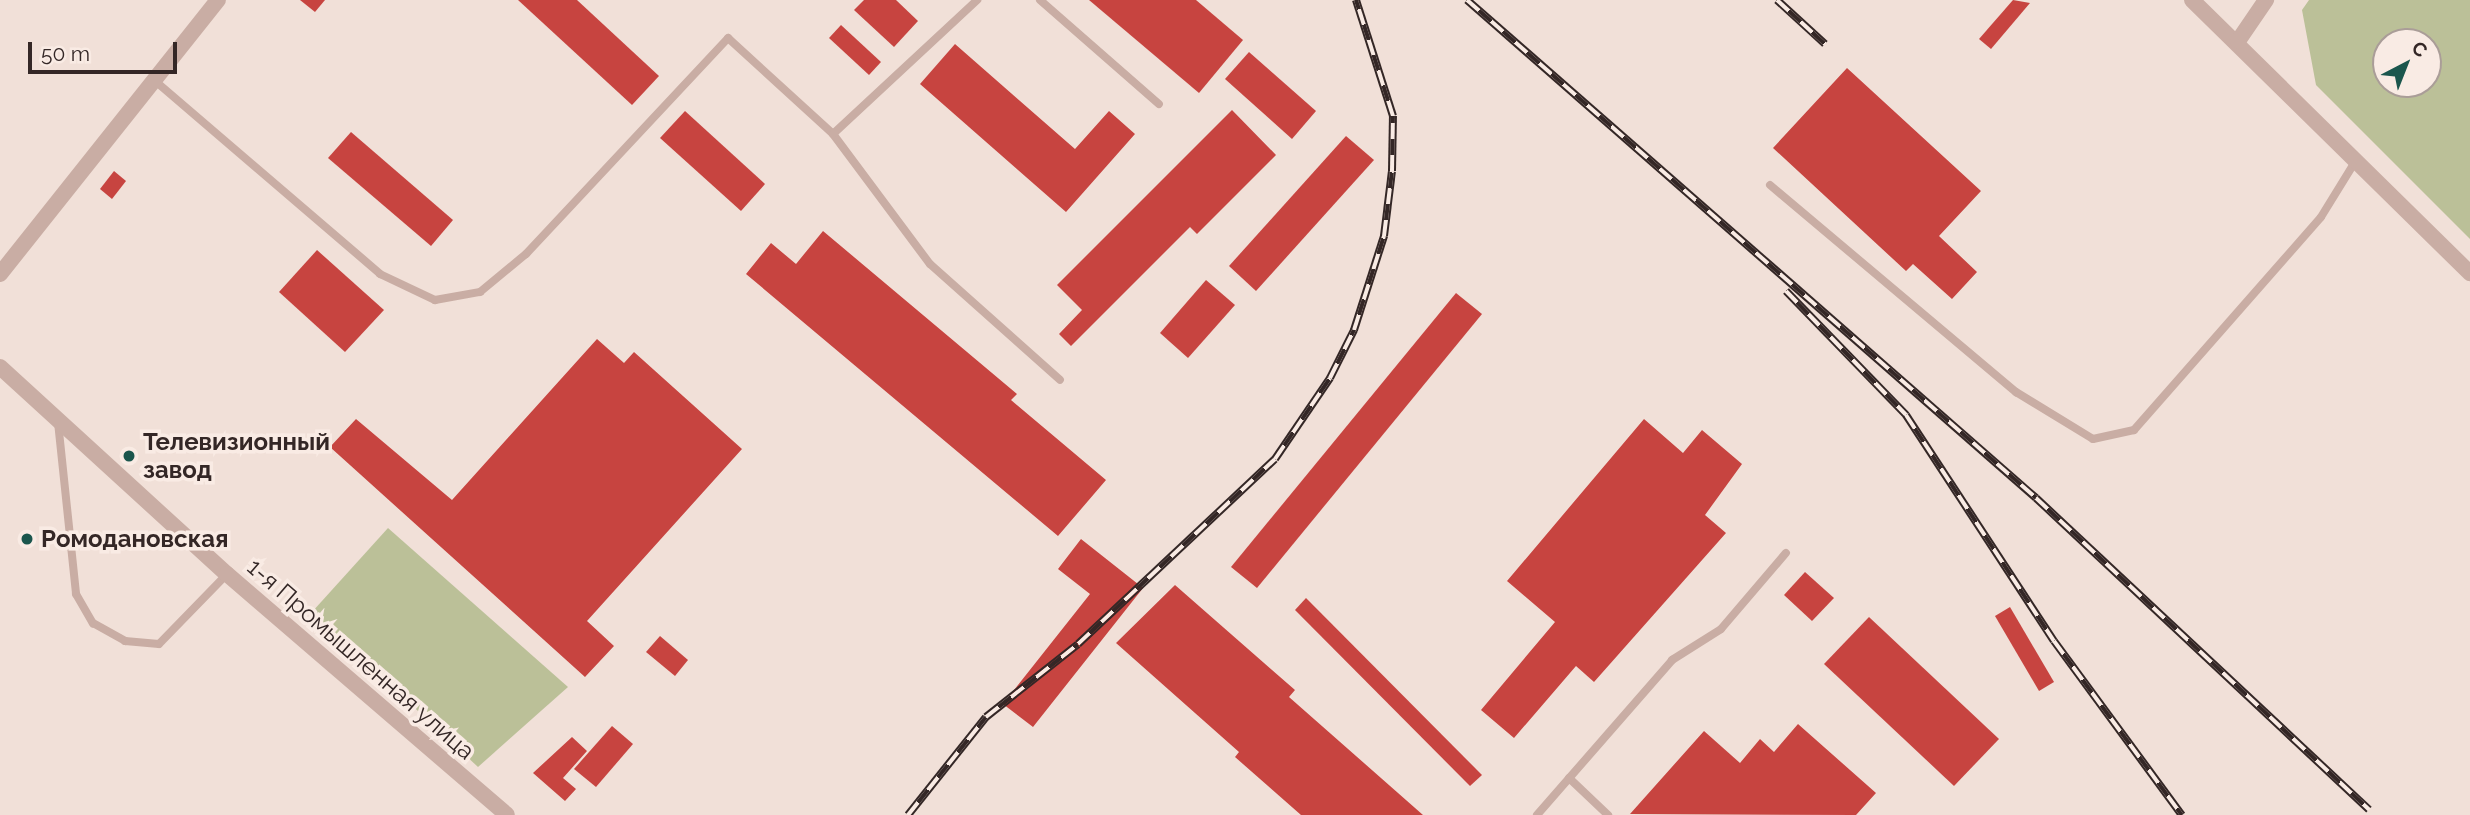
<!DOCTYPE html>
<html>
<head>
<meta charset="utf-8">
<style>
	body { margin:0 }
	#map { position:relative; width:2470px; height:815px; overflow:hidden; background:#f1e0d8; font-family:Raleway,sans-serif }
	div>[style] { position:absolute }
	.green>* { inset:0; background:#bbc098 }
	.building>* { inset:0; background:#c74440 }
	.lane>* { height:8px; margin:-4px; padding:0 4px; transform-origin:4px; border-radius:4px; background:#c9ada4 }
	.street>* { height:16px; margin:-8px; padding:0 8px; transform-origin:8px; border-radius:8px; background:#c9ada4 }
	.rail>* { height:8px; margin-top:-4px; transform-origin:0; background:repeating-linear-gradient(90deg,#f9ebe4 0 16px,#342726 0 32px); box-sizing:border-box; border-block:2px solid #342726 }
	.dots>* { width:19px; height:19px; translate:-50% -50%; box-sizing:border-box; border:4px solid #f9ebe4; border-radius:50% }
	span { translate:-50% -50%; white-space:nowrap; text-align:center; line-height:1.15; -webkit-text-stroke:7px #f9ebe4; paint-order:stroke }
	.poi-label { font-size:24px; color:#342726; font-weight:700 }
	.left { translate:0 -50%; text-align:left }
	.street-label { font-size:24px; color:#342726 }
	.north { position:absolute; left:2372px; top:28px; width:70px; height:70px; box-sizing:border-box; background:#f9ebe4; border:2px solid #aa9d98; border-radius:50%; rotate:42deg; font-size:19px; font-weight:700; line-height:28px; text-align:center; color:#342726 }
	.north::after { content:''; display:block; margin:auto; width:24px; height:32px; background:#1b564d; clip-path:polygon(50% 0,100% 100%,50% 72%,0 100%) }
	.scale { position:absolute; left:28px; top:42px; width:149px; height:32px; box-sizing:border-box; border:4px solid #342726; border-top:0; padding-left:9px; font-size:21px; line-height:24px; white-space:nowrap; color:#342726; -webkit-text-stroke:5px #f9ebe4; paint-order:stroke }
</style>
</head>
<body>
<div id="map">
	<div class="green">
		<i style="clip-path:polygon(evenodd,2309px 0,2470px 0,2470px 239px,2316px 85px,2302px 10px,2309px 0,2428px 42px,2428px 84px,2386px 84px,2386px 42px,2428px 42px)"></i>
		<i style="clip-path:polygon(388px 528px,568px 687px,478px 767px,312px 612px)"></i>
	</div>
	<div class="building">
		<i style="clip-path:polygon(300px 0,325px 0,315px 12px)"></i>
		<i style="clip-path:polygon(518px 0,577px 0,659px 76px,632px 105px)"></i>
		<i style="clip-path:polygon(864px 0,896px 0,918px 21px,894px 47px,854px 10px)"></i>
		<i style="clip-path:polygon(1089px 0,1196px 0,1243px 40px,1199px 93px)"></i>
		<i style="clip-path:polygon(2013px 0,2030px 3px,1991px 49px,1979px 39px)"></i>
		<i style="clip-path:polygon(841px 25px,881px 62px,869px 75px,829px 38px)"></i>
		<i style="clip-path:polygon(955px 44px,1075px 149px,1109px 111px,1135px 134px,1066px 212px,920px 84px)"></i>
		<i style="clip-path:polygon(1249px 52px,1316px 111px,1292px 139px,1225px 79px)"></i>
		<i style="clip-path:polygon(1847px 68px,1981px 191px,1939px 236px,1977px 272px,1952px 299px,1913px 264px,1906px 271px,1773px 148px)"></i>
		<i style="clip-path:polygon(1232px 110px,1276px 155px,1197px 234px,1190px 227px,1071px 346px,1059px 334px,1082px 310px,1057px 285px)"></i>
		<i style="clip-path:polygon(685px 111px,765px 184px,741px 211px,660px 138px)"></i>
		<i style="clip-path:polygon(351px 132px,453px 220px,431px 246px,328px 158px)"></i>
		<i style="clip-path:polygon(1346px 136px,1374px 160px,1256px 291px,1229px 266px)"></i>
		<i style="clip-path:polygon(114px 171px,126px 181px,112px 199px,100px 189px)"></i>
		<i style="clip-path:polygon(823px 231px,1017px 394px,1011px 400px,1106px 480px,1058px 536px,746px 274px,771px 243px,796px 264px)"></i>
		<i style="clip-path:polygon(317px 250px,384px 310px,345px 352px,279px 292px)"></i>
		<i style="clip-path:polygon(1206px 280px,1235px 305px,1188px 358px,1160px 333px)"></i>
		<i style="clip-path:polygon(1456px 293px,1482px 314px,1257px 588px,1231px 567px)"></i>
		<i style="clip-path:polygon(597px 339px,624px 363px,634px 352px,742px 449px,587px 621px,614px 646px,585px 677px,330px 447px,356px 419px,452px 500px)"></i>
		<i style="clip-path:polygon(1644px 419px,1683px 453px,1702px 430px,1742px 464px,1705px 515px,1726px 533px,1594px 682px,1576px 666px,1514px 738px,1481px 710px,1555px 622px,1507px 581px)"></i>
		<i style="clip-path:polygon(1081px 539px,1143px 588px,1033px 727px,1003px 704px,1090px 594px,1058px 569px)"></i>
		<i style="clip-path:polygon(1805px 572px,1834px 598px,1812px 621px,1784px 595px)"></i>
		<i style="clip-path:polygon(1175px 585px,1295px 690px,1289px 697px,1423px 815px,1301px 815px,1235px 757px,1239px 752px,1116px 643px)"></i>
		<i style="clip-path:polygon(1306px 598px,1482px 775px,1470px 786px,1295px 610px)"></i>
		<i style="clip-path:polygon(2010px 607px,2054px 682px,2039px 691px,1995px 616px)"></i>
		<i style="clip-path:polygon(1869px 617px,1999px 739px,1954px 786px,1824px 664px)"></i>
		<i style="clip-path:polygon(660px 636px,688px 660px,675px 676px,646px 652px)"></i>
		<i style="clip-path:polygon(1798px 724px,1876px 793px,1856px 815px,1630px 814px,1704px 731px,1740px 763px,1760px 739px,1774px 752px)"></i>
		<i style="clip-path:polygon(612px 726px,633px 744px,596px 787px,574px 769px)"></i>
		<i style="clip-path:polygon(572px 737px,587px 751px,563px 778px,576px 789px,565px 801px,533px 773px)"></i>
	</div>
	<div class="lane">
		<i style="left:1040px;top:0;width:158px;rotate:41.2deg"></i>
		<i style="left:154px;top:80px;width:298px;rotate:40.6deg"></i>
		<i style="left:380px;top:274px;width:61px;rotate:25.3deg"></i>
		<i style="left:435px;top:300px;width:46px;rotate:-10.1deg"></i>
		<i style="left:480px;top:292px;width:60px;rotate:-39.6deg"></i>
		<i style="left:526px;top:254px;width:296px;rotate:-46.9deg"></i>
		<i style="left:728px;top:38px;width:142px;rotate:42.4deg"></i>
		<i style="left:833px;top:134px;width:162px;rotate:53.3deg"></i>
		<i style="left:930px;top:264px;width:174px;rotate:41.7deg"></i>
		<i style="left:833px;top:134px;width:197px;rotate:-42.9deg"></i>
		<i style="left:1770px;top:185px;width:322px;rotate:40.1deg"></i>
		<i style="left:2016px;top:392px;width:90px;rotate:31.4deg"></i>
		<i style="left:2093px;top:439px;width:42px;rotate:-12.4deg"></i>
		<i style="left:2134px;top:430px;width:283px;rotate:-48.7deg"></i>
		<i style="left:2321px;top:217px;width:65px;rotate:-58.3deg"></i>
		<i style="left:58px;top:422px;width:173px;rotate:84deg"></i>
		<i style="left:76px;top:594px;width:34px;rotate:60deg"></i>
		<i style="left:93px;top:623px;width:37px;rotate:29deg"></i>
		<i style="left:125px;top:641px;width:34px;rotate:5deg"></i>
		<i style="left:159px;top:644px;width:98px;rotate:-45.8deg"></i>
		<i style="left:1569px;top:778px;width:54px;rotate:43.5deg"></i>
		<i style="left:1537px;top:815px;width:206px;rotate:-48.9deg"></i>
		<i style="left:1672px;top:660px;width:58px;rotate:-32.3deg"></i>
		<i style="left:1721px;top:629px;width:100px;rotate:-49.5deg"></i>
	</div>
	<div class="street">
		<i style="left:2192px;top:0;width:390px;rotate:44.5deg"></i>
		<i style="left:2238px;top:41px;width:50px;rotate:-55.7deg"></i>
		<i style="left:0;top:274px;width:350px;rotate:-51.5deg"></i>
		<i style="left:0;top:367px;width:307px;rotate:42.4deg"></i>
		<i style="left:227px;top:574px;width:369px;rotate:40.7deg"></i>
	</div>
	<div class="rail">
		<i style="left:1467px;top:0;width:756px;rotate:41.19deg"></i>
		<i style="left:2036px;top:498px;width:456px;rotate:43.1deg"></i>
		<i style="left:1777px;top:0;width:65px;rotate:42.5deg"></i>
		<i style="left:1786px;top:291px;width:173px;rotate:45.9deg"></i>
		<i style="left:1906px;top:415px;width:270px;rotate:56.8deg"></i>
		<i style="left:2054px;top:641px;width:216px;rotate:53.7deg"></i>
		<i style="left:908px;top:815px;width:125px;rotate:-51.5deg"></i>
		<i style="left:986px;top:717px;width:117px;rotate:-38.4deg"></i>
		<i style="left:1078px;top:644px;width:270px;rotate:-43.2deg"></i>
		<i style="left:1275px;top:459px;width:98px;rotate:-55.8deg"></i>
		<i style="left:1330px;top:378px;width:54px;rotate:-63.4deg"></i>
		<i style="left:1354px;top:330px;width:99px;rotate:-72.3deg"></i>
		<i style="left:1384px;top:236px;width:65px;rotate:-83deg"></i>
		<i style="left:1392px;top:171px;width:55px;rotate:-89deg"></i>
		<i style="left:1393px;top:116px;width:122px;rotate:-107.7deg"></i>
	</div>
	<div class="dots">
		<i style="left:129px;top:456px;background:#1b564d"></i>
		<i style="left:27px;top:539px;background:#1b564d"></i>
	</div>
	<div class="poi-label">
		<span class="left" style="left:143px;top:456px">Телевизионный<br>завод</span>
		<span class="left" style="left:41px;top:539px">Ромодановская</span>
	</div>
	<div class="street-label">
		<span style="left:361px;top:659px;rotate:41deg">1-я Промышленная улица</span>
	</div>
	<div class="north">С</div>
	<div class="scale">50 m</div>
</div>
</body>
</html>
